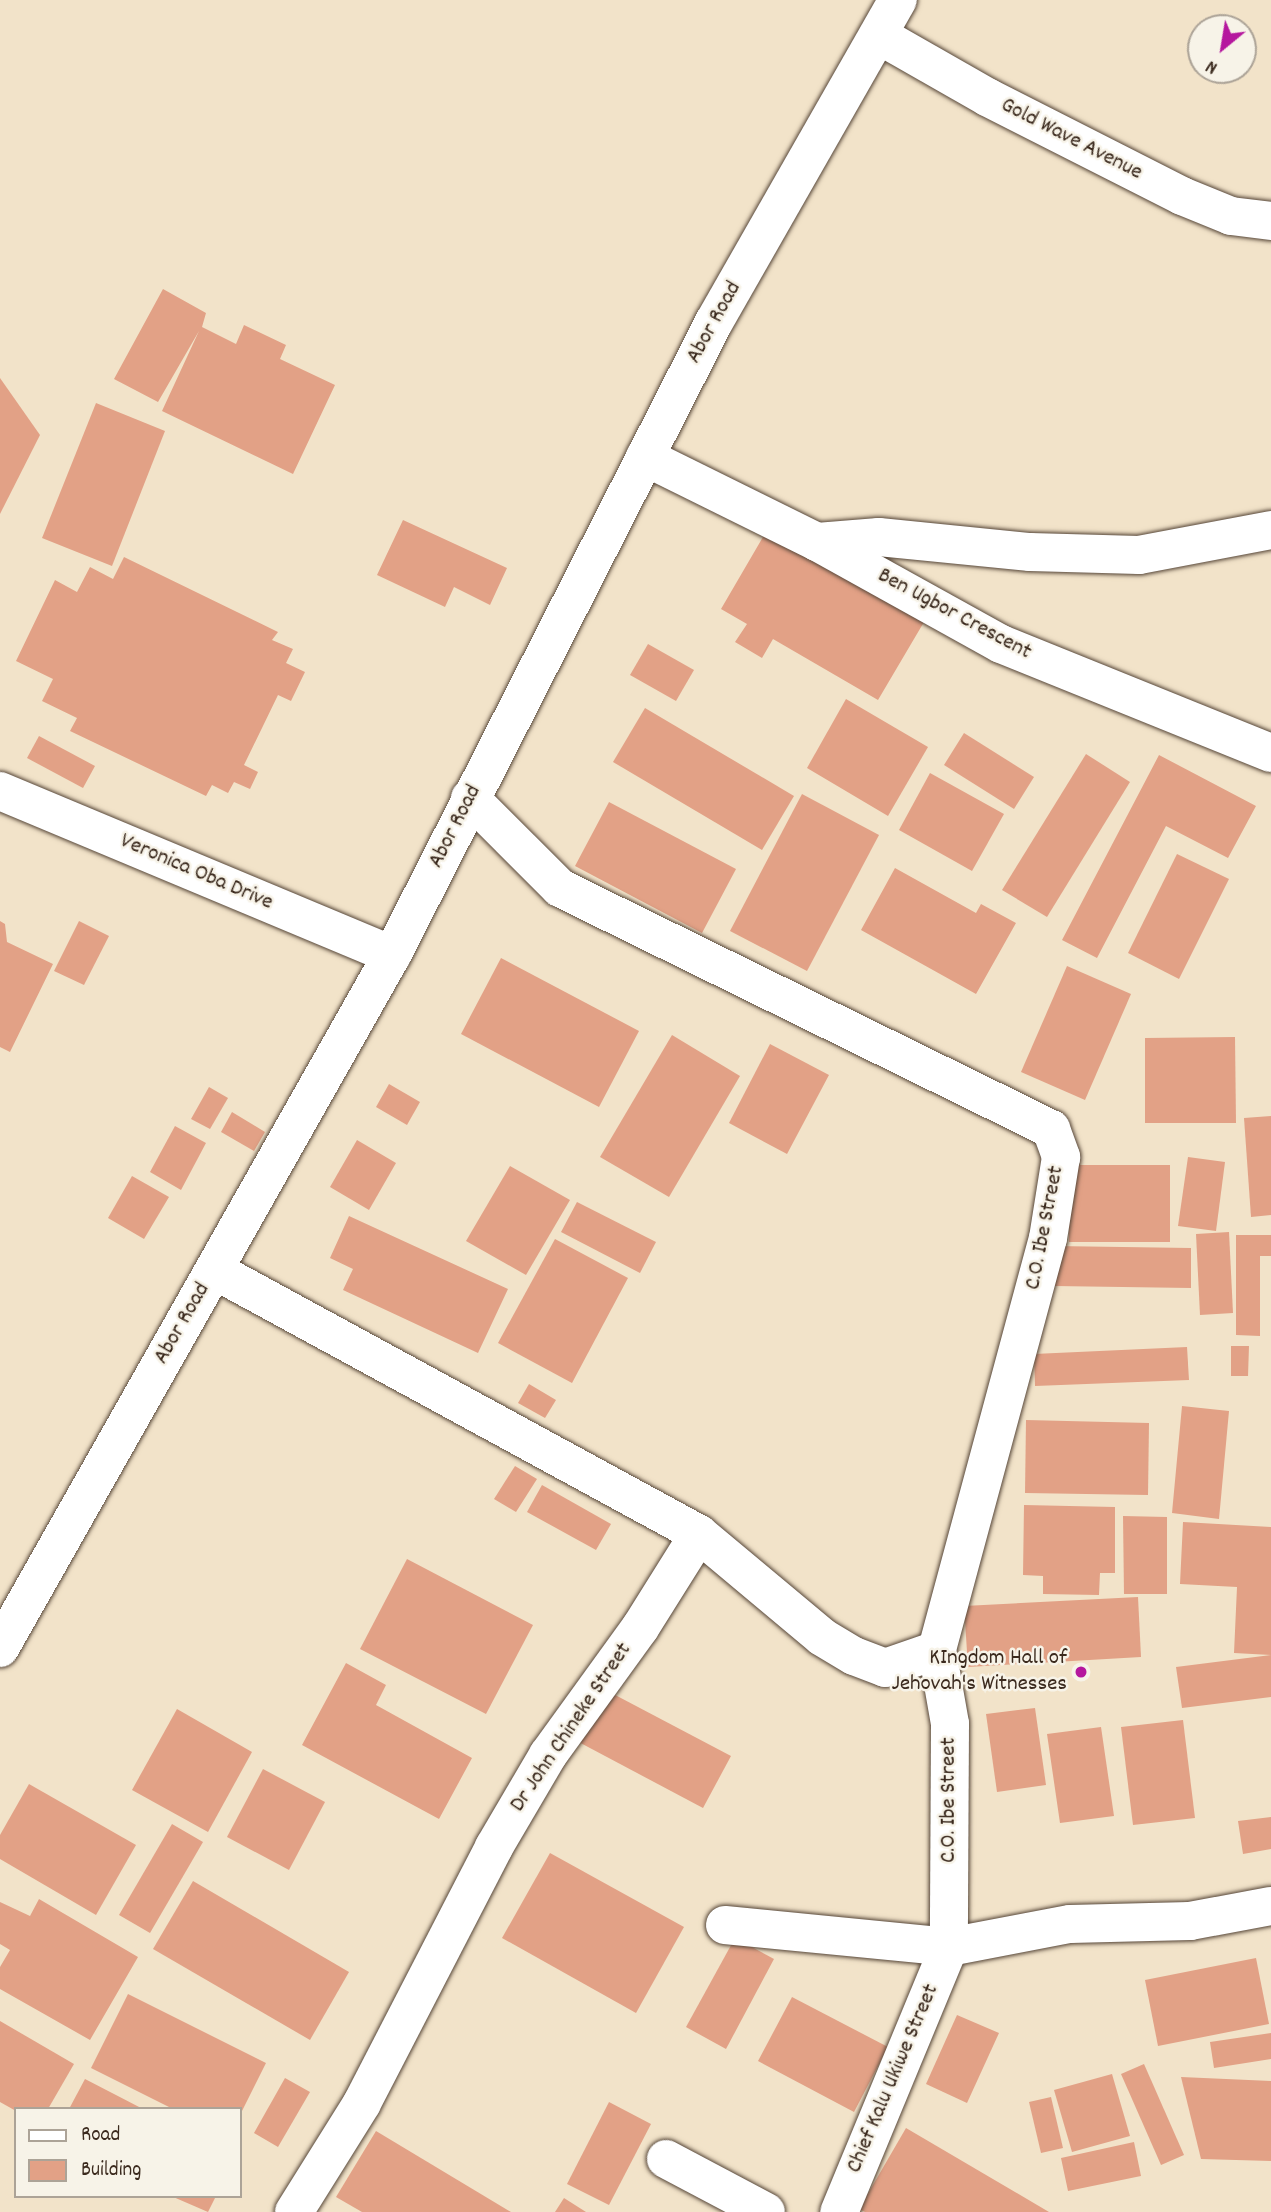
<!DOCTYPE html>
<html>
<head>
<meta charset="utf-8">
<style>
	body { margin:0 }
	#map { position:relative; width:1271px; height:2212px; overflow:hidden; background:#f2e3c9; font-family:Dekko,sans-serif }
	div>[style] { position:absolute }
	.building>* { inset:0; background:#e2a186 }
	.roads { filter:drop-shadow(0 0 2px #564638) drop-shadow(0 0 2px #564638) }
	.street>* { height:38px; margin:-19px; padding:0 19px; transform-origin:19px; border-radius:19px; background:#fff }
	.secondary>* { height:38px; margin:-19px; padding:0 19px; transform-origin:19px; border-radius:19px; background:#fff }
	.dots>* { width:19px; height:19px; translate:-50% -50%; box-sizing:border-box; border:4px solid #f7f3e8; border-radius:50% }
	span { translate:-50% -50%; white-space:nowrap; text-align:center; line-height:1.15; -webkit-text-stroke:5px #f7f3e8; paint-order:stroke }
	.street-label { font-size:23px; color:#3b2a1e }
	.poi-label { font-size:23px; color:#3b2a1e }
	.right { translate:-100% -50%; text-align:right }
	.legend { position:absolute; left:14px; top:2107px; width:228px; height:91px; box-sizing:border-box; background:#f7f3e8; border:2px solid #aca397; margin:0; padding:9px 12px; list-style:none; font-size:21px; color:#3b2a1e }
	.legend li { display:flex; align-items:center; gap:14px; height:35px }
	.legend b { width:35px; border:2px solid #aca397 }
	.north { position:absolute; left:1187px; top:14px; width:70px; height:70px; box-sizing:border-box; background:#f7f3e8; border:2px solid #aca397; border-radius:50%; rotate:210deg; font-size:19px; font-weight:700; line-height:28px; text-align:center; color:#3b2a1e }
	.north::after { content:''; display:block; margin:auto; width:24px; height:32px; background:#b5179e; clip-path:polygon(50% 0,100% 100%,50% 72%,0 100%) }
</style>
</head>
<body>
<div id="map">
	<div class="building">
		<i style="clip-path:polygon(163px 289px,206px 313px,202px 327px,236px 344px,244px 325px,286px 345px,280px 359px,335px 385px,293px 474px,162px 411px,199px 331px,158px 402px,114px 379px)"></i>
		<i style="clip-path:polygon(0 378px,40px 435px,0 514px)"></i>
		<i style="clip-path:polygon(96px 403px,165px 431px,112px 566px,42px 538px)"></i>
		<i style="clip-path:polygon(403px 520px,507px 568px,490px 605px,454px 587px,445px 607px,377px 575px)"></i>
		<i style="clip-path:polygon(767px 530px,924px 622px,878px 700px,773px 639px,762px 658px,735px 642px,747px 624px,721px 609px)"></i>
		<i style="clip-path:polygon(124px 557px,278px 632px,272px 640px,293px 649px,286px 663px,305px 672px,291px 701px,278px 695px,244px 765px,258px 772px,250px 789px,234px 782px,228px 793px,212px 785px,206px 796px,70px 731px,77px 718px,42px 701px,53px 679px,16px 661px,55px 580px,77px 592px,90px 567px,113px 579px)"></i>
		<i style="clip-path:polygon(648px 644px,694px 670px,676px 701px,630px 675px)"></i>
		<i style="clip-path:polygon(846px 699px,928px 747px,888px 816px,807px 768px)"></i>
		<i style="clip-path:polygon(645px 708px,794px 796px,762px 850px,613px 762px)"></i>
		<i style="clip-path:polygon(964px 733px,1034px 777px,1014px 809px,944px 765px)"></i>
		<i style="clip-path:polygon(39px 736px,95px 766px,83px 788px,27px 758px)"></i>
		<i style="clip-path:polygon(1086px 754px,1130px 782px,1047px 917px,1002px 890px)"></i>
		<i style="clip-path:polygon(1159px 755px,1256px 806px,1228px 858px,1166px 826px,1097px 958px,1062px 940px)"></i>
		<i style="clip-path:polygon(930px 773px,1004px 814px,972px 871px,899px 830px)"></i>
		<i style="clip-path:polygon(802px 794px,879px 835px,807px 971px,730px 931px)"></i>
		<i style="clip-path:polygon(609px 802px,736px 869px,702px 933px,575px 866px)"></i>
		<i style="clip-path:polygon(1177px 854px,1229px 879px,1179px 979px,1128px 953px)"></i>
		<i style="clip-path:polygon(895px 868px,976px 913px,981px 904px,1016px 923px,976px 994px,861px 930px)"></i>
		<i style="clip-path:polygon(0 921px,5px 924px,7px 942px,53px 964px,10px 1052px,0 1047px)"></i>
		<i style="clip-path:polygon(79px 921px,109px 936px,84px 985px,54px 971px)"></i>
		<i style="clip-path:polygon(501px 958px,639px 1031px,599px 1107px,461px 1034px)"></i>
		<i style="clip-path:polygon(1067px 966px,1131px 994px,1085px 1100px,1021px 1072px)"></i>
		<i style="clip-path:polygon(672px 1035px,740px 1076px,669px 1197px,600px 1157px)"></i>
		<i style="clip-path:polygon(1235px 1037px,1236px 1123px,1145px 1123px,1145px 1038px)"></i>
		<i style="clip-path:polygon(770px 1044px,829px 1075px,787px 1154px,729px 1123px)"></i>
		<i style="clip-path:polygon(389px 1084px,420px 1102px,407px 1125px,376px 1107px)"></i>
		<i style="clip-path:polygon(209px 1087px,228px 1098px,210px 1129px,191px 1119px)"></i>
		<i style="clip-path:polygon(232px 1112px,265px 1132px,254px 1151px,221px 1132px)"></i>
		<i style="clip-path:polygon(1271px 1116px,1271px 1215px,1251px 1217px,1244px 1118px)"></i>
		<i style="clip-path:polygon(175px 1126px,206px 1143px,181px 1190px,150px 1172px)"></i>
		<i style="clip-path:polygon(357px 1140px,396px 1163px,369px 1210px,330px 1187px)"></i>
		<i style="clip-path:polygon(1188px 1157px,1225px 1162px,1216px 1231px,1178px 1226px)"></i>
		<i style="clip-path:polygon(1069px 1165px,1170px 1165px,1170px 1242px,1069px 1242px)"></i>
		<i style="clip-path:polygon(510px 1166px,570px 1200px,526px 1275px,466px 1241px)"></i>
		<i style="clip-path:polygon(132px 1176px,169px 1197px,144px 1239px,108px 1218px)"></i>
		<i style="clip-path:polygon(577px 1202px,656px 1242px,640px 1273px,561px 1232px)"></i>
		<i style="clip-path:polygon(349px 1216px,508px 1289px,478px 1353px,343px 1290px,353px 1269px,330px 1258px)"></i>
		<i style="clip-path:polygon(1229px 1232px,1233px 1313px,1200px 1315px,1196px 1234px)"></i>
		<i style="clip-path:polygon(1236px 1235px,1271px 1235px,1271px 1256px,1260px 1256px,1260px 1336px,1236px 1335px)"></i>
		<i style="clip-path:polygon(555px 1239px,628px 1278px,572px 1383px,498px 1343px)"></i>
		<i style="clip-path:polygon(1054px 1246px,1191px 1248px,1191px 1288px,1054px 1286px)"></i>
		<i style="clip-path:polygon(1231px 1346px,1249px 1346px,1248px 1376px,1231px 1376px)"></i>
		<i style="clip-path:polygon(1187px 1347px,1189px 1380px,1035px 1386px,1034px 1354px)"></i>
		<i style="clip-path:polygon(529px 1384px,556px 1400px,545px 1418px,518px 1403px)"></i>
		<i style="clip-path:polygon(1182px 1406px,1229px 1411px,1219px 1519px,1172px 1513px)"></i>
		<i style="clip-path:polygon(1026px 1420px,1149px 1423px,1148px 1495px,1025px 1493px)"></i>
		<i style="clip-path:polygon(515px 1466px,537px 1479px,516px 1512px,494px 1499px)"></i>
		<i style="clip-path:polygon(542px 1485px,611px 1524px,596px 1550px,527px 1512px)"></i>
		<i style="clip-path:polygon(1024px 1505px,1115px 1507px,1115px 1573px,1100px 1573px,1099px 1595px,1043px 1594px,1043px 1576px,1023px 1575px)"></i>
		<i style="clip-path:polygon(1123px 1516px,1167px 1517px,1167px 1594px,1124px 1594px)"></i>
		<i style="clip-path:polygon(1183px 1522px,1271px 1527px,1271px 1655px,1234px 1653px,1237px 1587px,1180px 1584px)"></i>
		<i style="clip-path:polygon(407px 1559px,533px 1625px,486px 1714px,360px 1649px)"></i>
		<i style="clip-path:polygon(1138px 1597px,1141px 1657px,968px 1667px,964px 1606px)"></i>
		<i style="clip-path:polygon(1271px 1655px,1271px 1697px,1182px 1708px,1176px 1667px)"></i>
		<i style="clip-path:polygon(346px 1663px,386px 1685px,376px 1705px,472px 1758px,439px 1819px,302px 1745px)"></i>
		<i style="clip-path:polygon(600px 1687px,731px 1756px,703px 1808px,573px 1739px)"></i>
		<i style="clip-path:polygon(1035px 1708px,1046px 1785px,997px 1792px,986px 1714px)"></i>
		<i style="clip-path:polygon(177px 1709px,252px 1752px,208px 1832px,132px 1790px)"></i>
		<i style="clip-path:polygon(1183px 1720px,1195px 1818px,1133px 1825px,1121px 1727px)"></i>
		<i style="clip-path:polygon(1101px 1727px,1114px 1816px,1060px 1823px,1047px 1734px)"></i>
		<i style="clip-path:polygon(263px 1769px,325px 1802px,289px 1870px,227px 1837px)"></i>
		<i style="clip-path:polygon(29px 1784px,136px 1845px,96px 1915px,0 1859px,0 1835px)"></i>
		<i style="clip-path:polygon(1271px 1817px,1271px 1849px,1243px 1854px,1238px 1821px)"></i>
		<i style="clip-path:polygon(172px 1824px,203px 1842px,150px 1933px,119px 1915px)"></i>
		<i style="clip-path:polygon(550px 1853px,684px 1927px,636px 2013px,502px 1938px)"></i>
		<i style="clip-path:polygon(193px 1881px,349px 1972px,310px 2040px,153px 1949px)"></i>
		<i style="clip-path:polygon(39px 1899px,138px 1957px,90px 2040px,0 1989px,0 1967px,10px 1950px,0 1944px,0 1902px,30px 1916px)"></i>
		<i style="clip-path:polygon(735px 1938px,774px 1959px,726px 2049px,686px 2027px)"></i>
		<i style="clip-path:polygon(1256px 1958px,1269px 2024px,1158px 2046px,1145px 1980px)"></i>
		<i style="clip-path:polygon(128px 1994px,266px 2063px,240px 2115px,240px 2109px,173px 2109px,91px 2068px)"></i>
		<i style="clip-path:polygon(792px 1997px,888px 2047px,854px 2112px,758px 2061px)"></i>
		<i style="clip-path:polygon(957px 2015px,999px 2033px,967px 2103px,926px 2084px)"></i>
		<i style="clip-path:polygon(0 2021px,74px 2064px,48px 2109px,16px 2111px,0 2102px)"></i>
		<i style="clip-path:polygon(1271px 2033px,1271px 2059px,1214px 2068px,1210px 2042px)"></i>
		<i style="clip-path:polygon(1144px 2064px,1184px 2155px,1161px 2165px,1121px 2074px)"></i>
		<i style="clip-path:polygon(1112px 2074px,1130px 2136px,1072px 2152px,1054px 2090px)"></i>
		<i style="clip-path:polygon(1181px 2077px,1271px 2081px,1271px 2161px,1201px 2159px)"></i>
		<i style="clip-path:polygon(285px 2078px,310px 2092px,278px 2147px,254px 2133px)"></i>
		<i style="clip-path:polygon(85px 2079px,143px 2109px,69px 2109px)"></i>
		<i style="clip-path:polygon(1051px 2097px,1063px 2148px,1041px 2153px,1029px 2102px)"></i>
		<i style="clip-path:polygon(609px 2102px,651px 2124px,609px 2205px,567px 2184px)"></i>
		<i style="clip-path:polygon(906px 2128px,1049px 2212px,865px 2212px,859px 2209px)"></i>
		<i style="clip-path:polygon(376px 2131px,511px 2212px,362px 2212px,336px 2197px)"></i>
		<i style="clip-path:polygon(1134px 2142px,1141px 2176px,1068px 2191px,1061px 2158px)"></i>
		<i style="clip-path:polygon(171px 2196px,216px 2196px,208px 2212px)"></i>
		<i style="clip-path:polygon(564px 2198px,586px 2212px,555px 2212px)"></i>
	</div>
	<div class="roads">
		<div class="street">
			<i style="left:880px;top:36px;width:123px;rotate:29.7deg"></i>
			<i style="left:987px;top:97px;width:219px;rotate:26.9deg"></i>
			<i style="left:1182px;top:196px;width:53px;rotate:22.2deg"></i>
			<i style="left:1231px;top:216px;width:40px;rotate:7.1deg"></i>
			<i style="left:645px;top:457px;width:192px;rotate:26.3deg"></i>
			<i style="left:817px;top:542px;width:210px;rotate:29deg"></i>
			<i style="left:1001px;top:644px;width:291px;rotate:22deg"></i>
			<i style="left:817px;top:542px;width:62px;rotate:-4.6deg"></i>
			<i style="left:879px;top:537px;width:152px;rotate:5.7deg"></i>
			<i style="left:1030px;top:552px;width:109px;rotate:1.6deg"></i>
			<i style="left:1139px;top:555px;width:134px;rotate:-10.7deg"></i>
			<i style="left:0;top:791px;width:425px;rotate:22.7deg"></i>
			<i style="left:470px;top:798px;width:127px;rotate:45deg"></i>
			<i style="left:560px;top:888px;width:547px;rotate:26.14deg"></i>
			<i style="left:1051px;top:1129px;width:30px;rotate:70deg"></i>
			<i style="left:1061px;top:1157px;width:82px;rotate:99.1deg"></i>
			<i style="left:1048px;top:1238px;width:427px;rotate:105.1deg"></i>
			<i style="left:937px;top:1650px;width:75px;rotate:80deg"></i>
			<i style="left:950px;top:1724px;width:223px;rotate:90.3deg"></i>
			<i style="left:949px;top:1947px;width:287px;rotate:112.5deg"></i>
			<i style="left:214px;top:1270px;width:552px;rotate:28.56deg"></i>
			<i style="left:725px;top:1925px;width:225px;rotate:5.6deg"></i>
			<i style="left:949px;top:1947px;width:123px;rotate:-10.8deg"></i>
			<i style="left:1070px;top:1924px;width:120px;rotate:-1.4deg"></i>
			<i style="left:1190px;top:1921px;width:82px;rotate:-10.5deg"></i>
			<i style="left:666px;top:2159px;width:113px;rotate:27.9deg"></i>
			<i style="left:294px;top:2212px;width:128px;rotate:-58deg"></i>
			<i style="left:362px;top:2103px;width:288px;rotate:-62.7deg"></i>
			<i style="left:494px;top:1847px;width:107px;rotate:-59.6deg"></i>
			<i style="left:548px;top:1755px;width:157px;rotate:-54.1deg"></i>
			<i style="left:640px;top:1628px;width:111px;rotate:-57.9deg"></i>
			<i style="left:699px;top:1534px;width:160px;rotate:39.9deg"></i>
			<i style="left:822px;top:1637px;width:37px;rotate:31deg"></i>
			<i style="left:854px;top:1656px;width:33px;rotate:21deg"></i>
			<i style="left:885px;top:1668px;width:55px;rotate:-19.1deg"></i>
		</div>
		<div class="secondary">
			<i style="left:0;top:1648px;width:796px;rotate:-60.51deg"></i>
			<i style="left:392px;top:955px;width:710px;rotate:-63.04deg"></i>
			<i style="left:714px;top:322px;width:371px;rotate:-60.3deg"></i>
		</div>
	</div>
	<div class="dots">
		<i style="left:1081px;top:1672px;background:#b5179e"></i>
	</div>
	<div class="street-label">
		<span style="left:1071px;top:140px;rotate:27deg">Gold Wave Avenue</span>
		<span style="left:715px;top:323px;rotate:-61deg">Abor Road</span>
		<span style="left:954px;top:615px;rotate:28deg">Ben Ugbor Crescent</span>
		<span style="left:456px;top:827px;rotate:-63deg">Abor Road</span>
		<span style="left:196px;top:873px;rotate:23deg">Veronica Oba Drive</span>
		<span style="left:1046px;top:1228px;rotate:-79deg">C.O. Ibe Street</span>
		<span style="left:183px;top:1324px;rotate:-60deg">Abor Road</span>
		<span style="left:572px;top:1728px;rotate:-56deg">Dr John Chineke Street</span>
		<span style="left:950px;top:1800px;rotate:-90deg">C.O. Ibe Street</span>
		<span style="left:894px;top:2079px;rotate:-67deg">Chief Kalu Ukiwe Street</span>
	</div>
	<div class="poi-label">
		<span class="right" style="left:1067px;top:1672px">KIngdom Hall of<br>Jehovah's Witnesses</span>
	</div>
	<ul class="legend">
	<li><b style="height:9px;background:#fff"></b>Road</li>
	<li><b style="height:19px;background:#e2a186"></b>Building</li>
	</ul>
	<div class="north">N</div>
</div>
</body>
</html>
